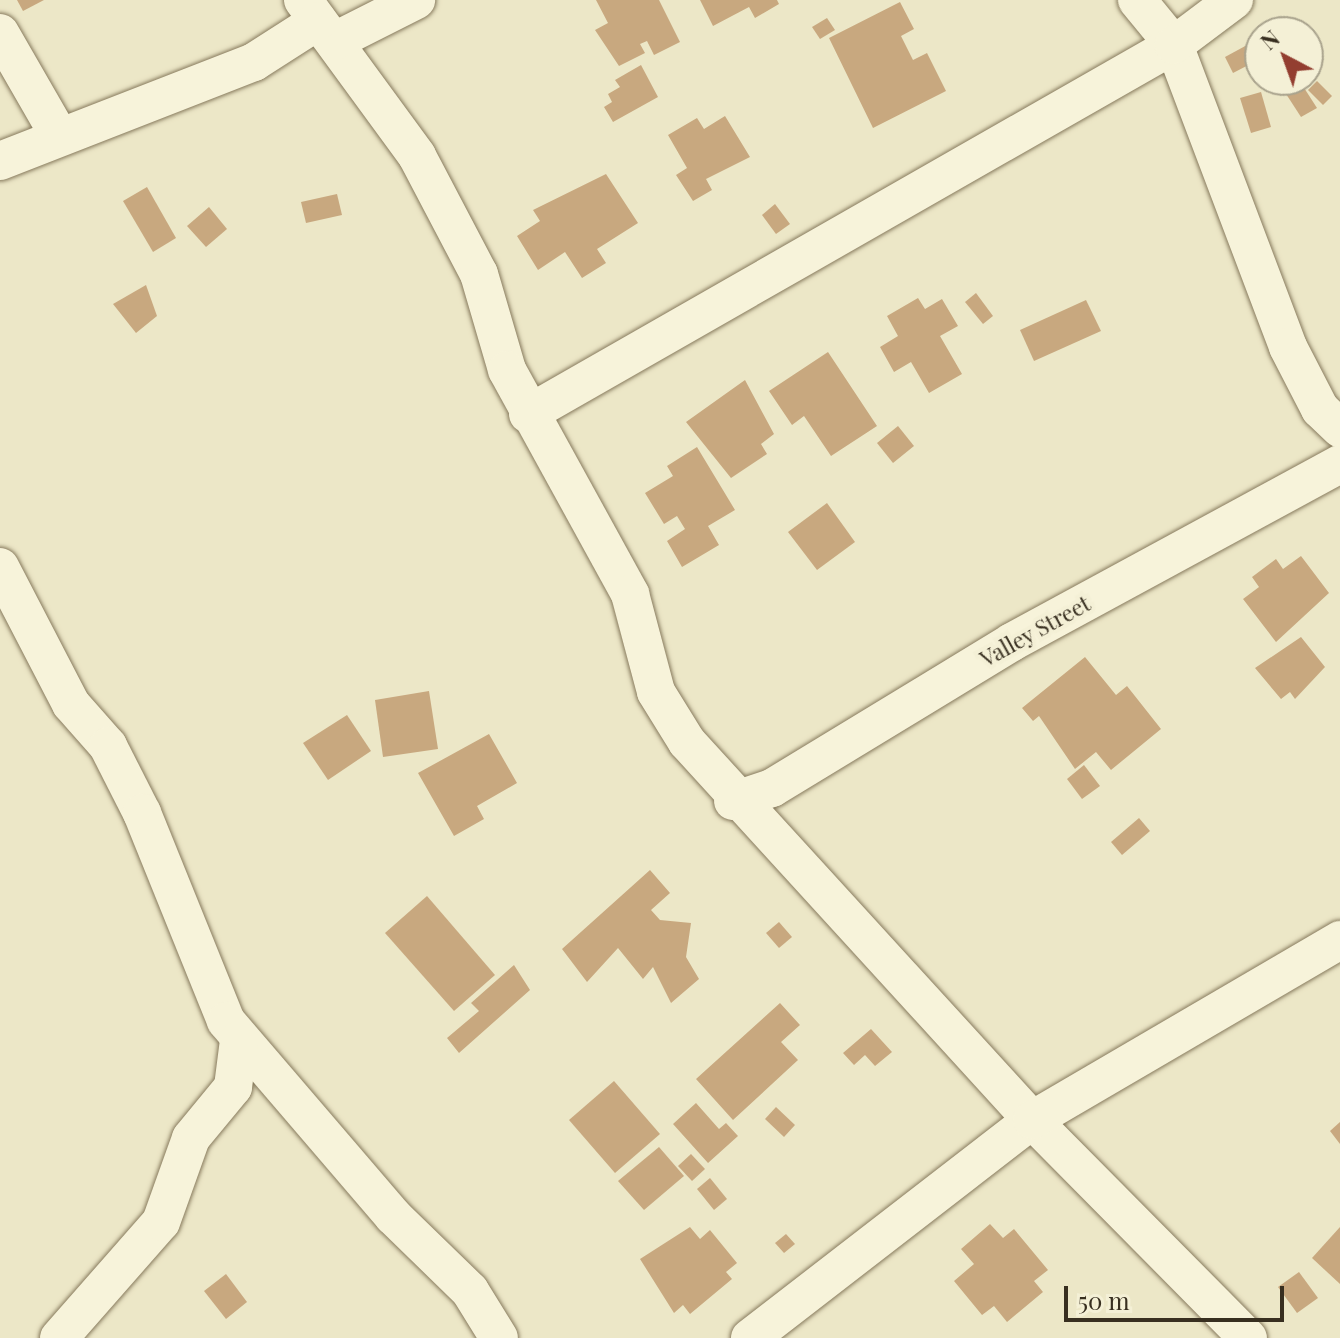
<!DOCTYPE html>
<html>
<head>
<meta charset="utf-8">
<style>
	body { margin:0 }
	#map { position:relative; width:1340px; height:1338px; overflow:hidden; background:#ece7c7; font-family:"Playfair Display",serif }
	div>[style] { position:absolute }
	.building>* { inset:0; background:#c8a87f }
	.roads { filter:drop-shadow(0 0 2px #877a5d) drop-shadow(0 0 2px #877a5d) }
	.minor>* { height:38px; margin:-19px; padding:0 19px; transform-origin:19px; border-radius:19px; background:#f7f3da }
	span { translate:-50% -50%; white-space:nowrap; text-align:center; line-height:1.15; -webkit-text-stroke:8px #f4f0d6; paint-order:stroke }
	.street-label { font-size:22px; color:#382f20 }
	.north { position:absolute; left:1244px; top:16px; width:80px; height:80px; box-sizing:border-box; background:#f4f0d6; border:2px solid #a9a38d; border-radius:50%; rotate:319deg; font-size:22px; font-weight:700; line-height:32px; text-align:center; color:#382f20 }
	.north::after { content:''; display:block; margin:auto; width:28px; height:36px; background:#933e30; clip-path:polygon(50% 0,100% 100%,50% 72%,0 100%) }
	.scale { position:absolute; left:1064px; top:1286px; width:220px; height:36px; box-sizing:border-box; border:4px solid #382f20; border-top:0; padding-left:10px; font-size:24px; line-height:28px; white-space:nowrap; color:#382f20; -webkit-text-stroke:6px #f4f0d6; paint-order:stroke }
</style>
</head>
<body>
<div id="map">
	<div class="building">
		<i style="clip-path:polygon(17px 0,44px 0,23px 11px)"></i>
		<i style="clip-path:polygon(596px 0,659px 0,680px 42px,654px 55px,647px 41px,640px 44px,645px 53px,619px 66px,595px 30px,608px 23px)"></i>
		<i style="clip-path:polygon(700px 0,777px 0,779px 4px,755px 18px,749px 7px,713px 26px)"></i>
		<i style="clip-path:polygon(900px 2px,914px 29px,901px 36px,913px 60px,927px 53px,946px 91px,873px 128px,829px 38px)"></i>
		<i style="clip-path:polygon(827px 18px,835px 30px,820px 39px,812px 27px)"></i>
		<i style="clip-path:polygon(1260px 38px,1260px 59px,1233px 73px,1225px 57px)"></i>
		<i style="clip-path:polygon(641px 65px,658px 97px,613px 122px,604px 107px,612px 102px,608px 94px,620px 87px,615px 80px)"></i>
		<i style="clip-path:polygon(1277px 80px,1299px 80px,1317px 108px,1301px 117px)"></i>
		<i style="clip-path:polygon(1317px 81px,1332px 96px,1323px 105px,1308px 90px)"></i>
		<i style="clip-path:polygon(1261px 92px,1271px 127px,1251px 133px,1240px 98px)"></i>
		<i style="clip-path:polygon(725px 116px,750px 157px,706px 179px,712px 190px,693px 201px,676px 175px,687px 168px,668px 135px,697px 118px,704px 129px)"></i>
		<i style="clip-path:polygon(606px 174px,638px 223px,597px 249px,606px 263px,582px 278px,565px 252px,538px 270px,517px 236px,540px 221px,533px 210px)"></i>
		<i style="clip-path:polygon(147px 187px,176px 238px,153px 252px,123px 201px)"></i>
		<i style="clip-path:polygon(337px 194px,342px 215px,306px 223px,301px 202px)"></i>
		<i style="clip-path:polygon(775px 204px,790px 224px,776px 234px,762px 215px)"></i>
		<i style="clip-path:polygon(209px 207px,227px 229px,206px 247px,187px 226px)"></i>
		<i style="clip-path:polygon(146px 285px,157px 316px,136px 333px,113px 304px)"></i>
		<i style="clip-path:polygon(976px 293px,993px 316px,983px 324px,965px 302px)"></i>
		<i style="clip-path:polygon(918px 298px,925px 309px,942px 299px,958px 326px,940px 336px,962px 374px,929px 393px,911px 362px,894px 372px,880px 347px,898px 336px,887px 316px)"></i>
		<i style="clip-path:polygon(1086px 300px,1101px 331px,1034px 361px,1020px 330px)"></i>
		<i style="clip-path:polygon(828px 352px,877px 426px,831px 456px,804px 416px,792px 425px,769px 391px)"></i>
		<i style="clip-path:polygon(745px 380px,774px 434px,761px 444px,767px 454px,731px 478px,686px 422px)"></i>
		<i style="clip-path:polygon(898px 426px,914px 446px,893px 463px,877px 443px)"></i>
		<i style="clip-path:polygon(697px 447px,735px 510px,708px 526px,719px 545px,682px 567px,667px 541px,685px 529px,677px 516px,664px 524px,645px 493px,673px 476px,667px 466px)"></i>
		<i style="clip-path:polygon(827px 503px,855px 542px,817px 570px,788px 532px)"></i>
		<i style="clip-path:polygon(1301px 556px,1329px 593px,1276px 642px,1243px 599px,1259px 587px,1252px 577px,1276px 559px,1283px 569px)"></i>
		<i style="clip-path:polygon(1301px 637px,1325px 667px,1295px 699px,1290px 692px,1281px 699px,1255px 668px)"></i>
		<i style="clip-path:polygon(1085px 657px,1116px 695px,1127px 686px,1161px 729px,1111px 770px,1096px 752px,1075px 769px,1039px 716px,1033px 721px,1022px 708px)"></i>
		<i style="clip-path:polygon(429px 691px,438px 749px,383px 757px,375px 700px)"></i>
		<i style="clip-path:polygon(347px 715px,371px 751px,328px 780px,303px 743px)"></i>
		<i style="clip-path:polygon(489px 734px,517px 783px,477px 806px,484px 819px,454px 836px,418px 773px)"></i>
		<i style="clip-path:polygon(1084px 765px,1100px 786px,1082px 799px,1067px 779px)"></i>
		<i style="clip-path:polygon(1139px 818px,1150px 831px,1122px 855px,1111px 842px)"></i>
		<i style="clip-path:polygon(650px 870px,670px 893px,651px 910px,660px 920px,691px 923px,686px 957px,699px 979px,671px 1003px,653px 967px,643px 979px,618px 948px,587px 982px,562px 949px)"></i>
		<i style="clip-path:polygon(427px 896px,495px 975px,454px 1011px,385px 933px)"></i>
		<i style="clip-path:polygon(779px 922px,792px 937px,779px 948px,766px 933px)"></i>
		<i style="clip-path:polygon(514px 965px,530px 990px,459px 1053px,447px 1038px,479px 1011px,471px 1003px)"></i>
		<i style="clip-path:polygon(780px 1003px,800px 1025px,781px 1042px,798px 1060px,733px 1120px,696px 1079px)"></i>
		<i style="clip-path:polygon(871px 1029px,892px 1052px,875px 1066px,865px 1055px,854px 1065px,843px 1053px)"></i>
		<i style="clip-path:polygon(614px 1081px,660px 1134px,615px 1173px,569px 1120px)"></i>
		<i style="clip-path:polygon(696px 1103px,719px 1129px,726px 1123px,738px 1136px,708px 1163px,673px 1124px)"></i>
		<i style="clip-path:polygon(776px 1107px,795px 1125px,784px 1137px,765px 1119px)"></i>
		<i style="clip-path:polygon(1340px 1122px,1340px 1144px,1330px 1131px)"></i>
		<i style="clip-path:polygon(659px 1147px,684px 1176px,644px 1210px,618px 1181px)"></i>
		<i style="clip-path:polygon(691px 1154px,705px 1169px,692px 1181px,678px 1166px)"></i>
		<i style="clip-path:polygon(710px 1178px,727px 1199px,714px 1210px,697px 1189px)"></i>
		<i style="clip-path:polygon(990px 1224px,1003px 1238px,1014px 1229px,1048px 1270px,1034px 1281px,1043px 1292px,1007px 1322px,994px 1306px,982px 1315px,954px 1281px,974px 1264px,961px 1249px)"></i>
		<i style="clip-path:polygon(690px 1227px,700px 1239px,710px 1230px,737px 1263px,726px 1272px,732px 1279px,690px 1314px,683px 1305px,674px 1313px,640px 1259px)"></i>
		<i style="clip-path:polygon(1340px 1227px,1340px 1284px,1312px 1258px)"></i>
		<i style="clip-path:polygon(786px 1234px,795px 1244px,784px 1253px,775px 1243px)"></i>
		<i style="clip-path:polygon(1299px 1272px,1318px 1298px,1297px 1313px,1278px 1287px)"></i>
		<i style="clip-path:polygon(226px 1274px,247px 1302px,226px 1319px,204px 1291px)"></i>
	</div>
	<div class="roads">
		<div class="minor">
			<i style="left:303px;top:0;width:193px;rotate:53.8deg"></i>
			<i style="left:417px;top:156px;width:133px;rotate:62.3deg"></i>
			<i style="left:479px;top:274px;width:100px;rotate:73.7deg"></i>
			<i style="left:507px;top:370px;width:256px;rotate:61.2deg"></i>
			<i style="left:630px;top:594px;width:101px;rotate:75.1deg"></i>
			<i style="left:656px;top:692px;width:59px;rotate:58.2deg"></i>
			<i style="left:687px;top:742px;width:512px;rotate:47.61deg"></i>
			<i style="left:1032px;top:1120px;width:307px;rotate:45.3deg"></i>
			<i style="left:1137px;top:0;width:58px;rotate:50.6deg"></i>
			<i style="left:1174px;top:45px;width:323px;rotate:69.3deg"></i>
			<i style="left:1288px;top:347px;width:70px;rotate:62.7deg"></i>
			<i style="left:1320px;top:409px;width:28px;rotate:44deg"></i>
			<i style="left:0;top:33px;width:116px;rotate:60.1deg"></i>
			<i style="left:335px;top:41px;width:91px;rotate:-26.8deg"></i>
			<i style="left:0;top:161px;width:273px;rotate:-21.3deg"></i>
			<i style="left:254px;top:62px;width:76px;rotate:-32.6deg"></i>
			<i style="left:528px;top:414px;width:744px;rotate:-29.74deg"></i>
			<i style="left:1174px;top:45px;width:75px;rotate:-36.9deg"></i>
			<i style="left:0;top:567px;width:154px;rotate:62.6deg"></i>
			<i style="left:71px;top:704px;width:56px;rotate:48.6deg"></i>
			<i style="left:108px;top:746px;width:75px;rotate:63.1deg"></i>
			<i style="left:142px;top:813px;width:224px;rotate:68deg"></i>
			<i style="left:226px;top:1021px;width:257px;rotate:49.4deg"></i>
			<i style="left:393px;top:1216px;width:107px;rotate:44.2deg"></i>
			<i style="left:470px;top:1291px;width:55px;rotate:58.3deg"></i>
			<i style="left:733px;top:801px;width:41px;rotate:-18.4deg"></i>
			<i style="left:772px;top:788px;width:281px;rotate:-31.3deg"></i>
			<i style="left:1012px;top:642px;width:373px;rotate:-28.5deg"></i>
			<i style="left:59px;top:1338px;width:154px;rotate:-48.7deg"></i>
			<i style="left:161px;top:1222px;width:89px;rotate:-70.3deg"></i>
			<i style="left:191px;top:1138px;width:66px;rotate:-50.5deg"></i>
			<i style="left:233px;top:1087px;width:47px;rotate:-82.7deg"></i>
			<i style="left:750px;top:1338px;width:356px;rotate:-37.7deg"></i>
			<i style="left:1032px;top:1120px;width:357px;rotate:-30.3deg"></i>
		</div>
	</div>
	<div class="street-label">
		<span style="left:1035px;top:631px;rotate:-29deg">Valley Street</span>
	</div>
	<div class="north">N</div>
	<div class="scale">50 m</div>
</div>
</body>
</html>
